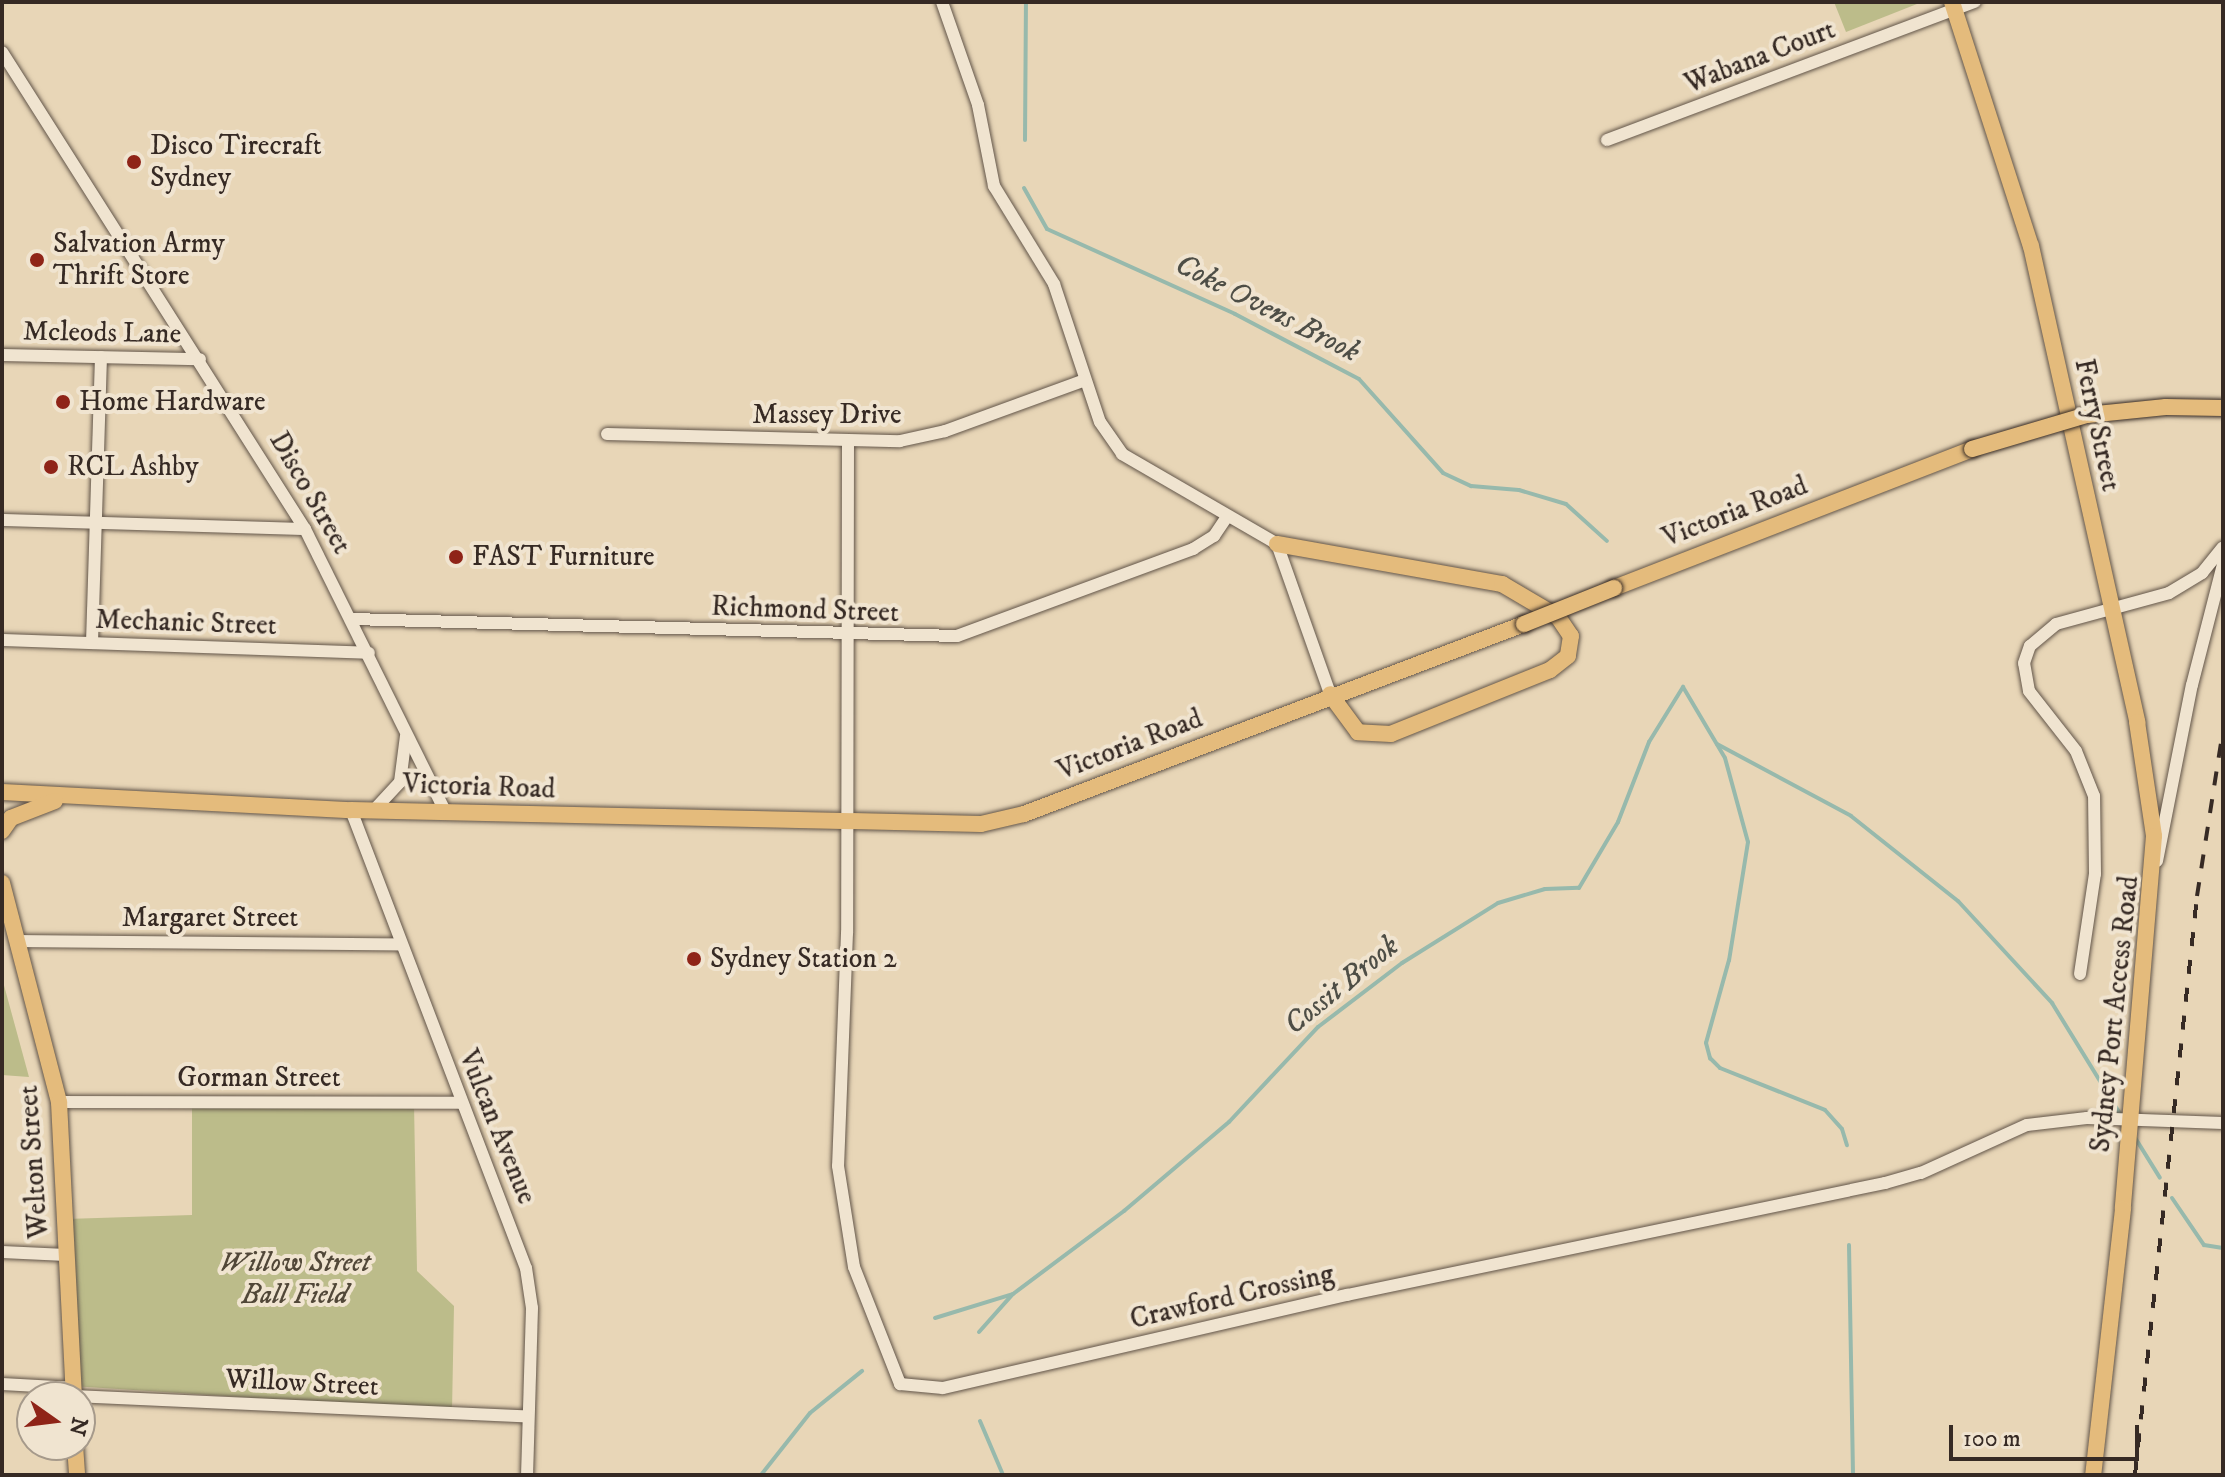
<!DOCTYPE html>
<html>
<head>
<meta charset="utf-8">
<style>
	body { margin:0 }
	#map { position:relative; width:2225px; height:1477px; overflow:hidden; background:#e8d6b7; font-family:"IM FELL DW Pica",serif }
	div>[style] { position:absolute }
	.green>* { inset:0; background:#bcbc8a }
	.stream>* { height:4px; margin:-2px; padding:0 2px; transform-origin:2px; border-radius:2px; background:#97b9ac }
	.roads { filter:drop-shadow(0 0 2px #625549) drop-shadow(0 0 2px #625549) }
	.minor>* { height:12px; margin:-6px; padding:0 6px; transform-origin:6px; border-radius:6px; background:#f0e4d0 }
	.major>* { height:16px; margin:-8px; padding:0 8px; transform-origin:8px; border-radius:8px; background:#e4bb7c }
	.rail>* { height:4px; margin-top:-2px; transform-origin:0; background:repeating-linear-gradient(90deg,#362a24 0 14px,transparent 0 28px) }
	.bridges { filter:drop-shadow(0 0 2px #362a24) drop-shadow(0 0 2px #362a24) }
	.major-bridge>* { height:16px; margin:-8px; padding:0 8px; transform-origin:8px; border-radius:8px; background:#e4bb7c }
	.dots>* { width:22px; height:22px; translate:-50% -50%; box-sizing:border-box; border:4px solid #f0e4d0; border-radius:50% }
	span { translate:-50% -50%; white-space:nowrap; text-align:center; line-height:1.15; -webkit-text-stroke:8px #f0e4d0; paint-order:stroke }
	.street-label { font-size:28px; color:#362a24 }
	.poi-label { font-size:28px; color:#362a24 }
	.left { translate:0 -50%; text-align:left }
	.park-label { font-size:28px; color:#514738; font-style:italic }
	.water-label { font-size:30px; color:#4e4e46; font-style:italic }
	.frame { position:absolute; inset:0; border:4px solid #362a24; pointer-events:none }
	.north { position:absolute; left:16px; top:1381px; width:80px; height:80px; box-sizing:border-box; background:#f0e4d0; border:2px solid #a69a8b; border-radius:50%; rotate:104deg; font-size:22px; font-weight:700; line-height:32px; text-align:center; color:#362a24 }
	.north::after { content:''; display:block; margin:auto; width:28px; height:36px; background:#8f2418; clip-path:polygon(50% 0,100% 100%,50% 72%,0 100%) }
	.scale { position:absolute; left:1949px; top:1425px; width:190px; height:36px; box-sizing:border-box; border:4px solid #362a24; border-top:0; padding-left:10px; font-size:24px; line-height:28px; white-space:nowrap; color:#362a24; -webkit-text-stroke:6px #f0e4d0; paint-order:stroke }
</style>
</head>
<body>
<div id="map">
	<div class="green">
		<i style="clip-path:polygon(1834px 2px,1922px 2px,1846px 32px)"></i>
		<i style="clip-path:polygon(2px 978px,29px 1077px,2px 1075px)"></i>
		<i style="clip-path:polygon(192px 1102px,414px 1103px,417px 1271px,454px 1306px,452px 1411px,72px 1386px,66px 1219px,192px 1215px)"></i>
	</div>
	<div class="stream">
		<i style="left:1025px;top:140px;width:138px;rotate:-89.6deg"></i>
		<i style="left:1024px;top:188px;width:47px;rotate:60.7deg"></i>
		<i style="left:1047px;top:229px;width:206px;rotate:24.3deg"></i>
		<i style="left:1235px;top:314px;width:140px;rotate:27.7deg"></i>
		<i style="left:1359px;top:379px;width:126px;rotate:48.2deg"></i>
		<i style="left:1443px;top:473px;width:31px;rotate:25deg"></i>
		<i style="left:1471px;top:486px;width:48px;rotate:4.8deg"></i>
		<i style="left:1519px;top:490px;width:49px;rotate:16.6deg"></i>
		<i style="left:1566px;top:504px;width:55px;rotate:42.1deg"></i>
		<i style="left:1717px;top:744px;width:152px;rotate:28.2deg"></i>
		<i style="left:1851px;top:816px;width:137px;rotate:38.5deg"></i>
		<i style="left:1958px;top:901px;width:139px;rotate:47.3deg"></i>
		<i style="left:2052px;top:1003px;width:132px;rotate:58.4deg"></i>
		<i style="left:2134px;top:1136px;width:49px;rotate:58.2deg"></i>
		<i style="left:2172px;top:1198px;width:57px;rotate:55.8deg"></i>
		<i style="left:2204px;top:1245px;width:19px;rotate:9deg"></i>
		<i style="left:1849px;top:1245px;width:230px;rotate:89deg"></i>
		<i style="left:935px;top:1318px;width:82px;rotate:-17.1deg"></i>
		<i style="left:1013px;top:1294px;width:139px;rotate:-36.8deg"></i>
		<i style="left:1124px;top:1211px;width:138px;rotate:-40.3deg"></i>
		<i style="left:1229px;top:1122px;width:130px;rotate:-46.9deg"></i>
		<i style="left:1318px;top:1027px;width:106px;rotate:-37.3deg"></i>
		<i style="left:1402px;top:963px;width:113px;rotate:-32deg"></i>
		<i style="left:1498px;top:903px;width:49px;rotate:-16.6deg"></i>
		<i style="left:1545px;top:889px;width:34px;rotate:-2deg"></i>
		<i style="left:1579px;top:888px;width:77px;rotate:-59.4deg"></i>
		<i style="left:1618px;top:822px;width:86px;rotate:-68.8deg"></i>
		<i style="left:1649px;top:742px;width:65px;rotate:-58.3deg"></i>
		<i style="left:1683px;top:687px;width:82px;rotate:59.4deg"></i>
		<i style="left:1725px;top:758px;width:87px;rotate:74.7deg"></i>
		<i style="left:1748px;top:842px;width:120px;rotate:99.1deg"></i>
		<i style="left:1729px;top:960px;width:86px;rotate:105.5deg"></i>
		<i style="left:1706px;top:1043px;width:16px;rotate:75deg"></i>
		<i style="left:1710px;top:1058px;width:14px;rotate:45deg"></i>
		<i style="left:1720px;top:1068px;width:113px;rotate:21.8deg"></i>
		<i style="left:1825px;top:1110px;width:25px;rotate:48deg"></i>
		<i style="left:1842px;top:1129px;width:17px;rotate:73deg"></i>
		<i style="left:979px;top:1332px;width:50px;rotate:-48.3deg"></i>
		<i style="left:980px;top:1421px;width:59px;rotate:66.9deg"></i>
		<i style="left:761px;top:1475px;width:79px;rotate:-51.7deg"></i>
		<i style="left:810px;top:1413px;width:67px;rotate:-38.9deg"></i>
	</div>
	<div class="roads">
		<div class="minor">
			<i style="left:942px;top:2px;width:109px;rotate:70.7deg"></i>
			<i style="left:978px;top:105px;width:83px;rotate:78.8deg"></i>
			<i style="left:994px;top:186px;width:115px;rotate:58.5deg"></i>
			<i style="left:1054px;top:284px;width:145px;rotate:71.6deg"></i>
			<i style="left:1100px;top:422px;width:39px;rotate:55deg"></i>
			<i style="left:1122px;top:454px;width:179px;rotate:30.1deg"></i>
			<i style="left:1277px;top:544px;width:159px;rotate:70.5deg"></i>
			<i style="left:2px;top:52px;width:565px;rotate:57.58deg"></i>
			<i style="left:305px;top:529px;width:315px;rotate:63.6deg"></i>
			<i style="left:1607px;top:140px;width:393px;rotate:-20.6deg"></i>
			<i style="left:2px;top:355px;width:198px;rotate:1.2deg"></i>
			<i style="left:607px;top:434px;width:293px;rotate:1.4deg"></i>
			<i style="left:900px;top:441px;width:46px;rotate:-12.5deg"></i>
			<i style="left:945px;top:431px;width:149px;rotate:-20deg"></i>
			<i style="left:848px;top:443px;width:490px;rotate:90.1deg"></i>
			<i style="left:847px;top:933px;width:233px;rotate:92.2deg"></i>
			<i style="left:838px;top:1166px;width:102px;rotate:81deg"></i>
			<i style="left:854px;top:1267px;width:126px;rotate:68.5deg"></i>
			<i style="left:900px;top:1384px;width:43px;rotate:5.3deg"></i>
			<i style="left:943px;top:1388px;width:415px;rotate:-13deg"></i>
			<i style="left:1347px;top:1295px;width:550px;rotate:-11.76deg"></i>
			<i style="left:1885px;top:1183px;width:37px;rotate:-16deg"></i>
			<i style="left:1921px;top:1173px;width:116px;rotate:-24.4deg"></i>
			<i style="left:2027px;top:1125px;width:60px;rotate:-6.7deg"></i>
			<i style="left:2087px;top:1118px;width:136px;rotate:2.1deg"></i>
			<i style="left:2px;top:520px;width:303px;rotate:1.7deg"></i>
			<i style="left:352px;top:619px;width:605px;rotate:1.61deg"></i>
			<i style="left:957px;top:636px;width:252px;rotate:-20.2deg"></i>
			<i style="left:1193px;top:549px;width:25px;rotate:-32deg"></i>
			<i style="left:1214px;top:536px;width:23px;rotate:-56deg"></i>
			<i style="left:2px;top:640px;width:367px;rotate:2deg"></i>
			<i style="left:92px;top:643px;width:286px;rotate:-88.2deg"></i>
			<i style="left:351px;top:810px;width:490px;rotate:69.1deg"></i>
			<i style="left:526px;top:1268px;width:40px;rotate:81.5deg"></i>
			<i style="left:532px;top:1308px;width:167px;rotate:91.7deg"></i>
			<i style="left:374px;top:810px;width:38px;rotate:-47deg"></i>
			<i style="left:400px;top:782px;width:46px;rotate:-82.6deg"></i>
			<i style="left:2157px;top:861px;width:179px;rotate:-78.8deg"></i>
			<i style="left:2192px;top:685px;width:125px;rotate:-75.6deg"></i>
			<i style="left:19px;top:941px;width:381px;rotate:0.5deg"></i>
			<i style="left:2080px;top:974px;width:101px;rotate:-81.5deg"></i>
			<i style="left:2095px;top:874px;width:78px;rotate:-90.7deg"></i>
			<i style="left:2094px;top:796px;width:48px;rotate:-111.8deg"></i>
			<i style="left:2076px;top:751px;width:76px;rotate:-128.1deg"></i>
			<i style="left:2029px;top:691px;width:28px;rotate:-100deg"></i>
			<i style="left:2024px;top:663px;width:18px;rotate:-71deg"></i>
			<i style="left:2030px;top:646px;width:34px;rotate:-40deg"></i>
			<i style="left:2056px;top:624px;width:117px;rotate:-15.3deg"></i>
			<i style="left:2169px;top:593px;width:39px;rotate:-31deg"></i>
			<i style="left:2202px;top:573px;width:33px;rotate:-51deg"></i>
			<i style="left:59px;top:1102px;width:400px;rotate:0.1deg"></i>
			<i style="left:2px;top:1252px;width:64px;rotate:2.7deg"></i>
			<i style="left:2px;top:1384px;width:72px;rotate:3.2deg"></i>
			<i style="left:74px;top:1396px;width:454px;rotate:2.6deg"></i>
		</div>
		<div class="major">
			<i style="left:1952px;top:2px;width:256px;rotate:72.1deg"></i>
			<i style="left:2031px;top:246px;width:488px;rotate:77.4deg"></i>
			<i style="left:2137px;top:722px;width:115px;rotate:81.5deg"></i>
			<i style="left:2154px;top:836px;width:374px;rotate:94.8deg"></i>
			<i style="left:2123px;top:1209px;width:268px;rotate:96.4deg"></i>
			<i style="left:1277px;top:544px;width:229px;rotate:10.1deg"></i>
			<i style="left:1502px;top:584px;width:65px;rotate:30.5deg"></i>
			<i style="left:1558px;top:617px;width:23px;rotate:56deg"></i>
			<i style="left:1571px;top:636px;width:20px;rotate:99deg"></i>
			<i style="left:1568px;top:656px;width:23px;rotate:142deg"></i>
			<i style="left:1550px;top:670px;width:171px;rotate:158.1deg"></i>
			<i style="left:1391px;top:734px;width:33px;rotate:-177deg"></i>
			<i style="left:1358px;top:732px;width:47px;rotate:-126.4deg"></i>
			<i style="left:1614px;top:588px;width:384px;rotate:-21.2deg"></i>
			<i style="left:2px;top:792px;width:349px;rotate:3deg"></i>
			<i style="left:351px;top:810px;width:630px;rotate:1.27deg"></i>
			<i style="left:981px;top:824px;width:44px;rotate:-13.1deg"></i>
			<i style="left:1024px;top:814px;width:535px;rotate:-20.81deg"></i>
			<i style="left:2px;top:831px;width:16px;rotate:-55deg"></i>
			<i style="left:11px;top:818px;width:47px;rotate:-21.1deg"></i>
			<i style="left:2px;top:883px;width:226px;rotate:75.4deg"></i>
			<i style="left:59px;top:1102px;width:295px;rotate:87.1deg"></i>
			<i style="left:75px;top:1445px;width:30px;rotate:86deg"></i>
		</div>
	</div>
	<div class="rail">
		<i style="left:2135px;top:1475px;width:582px;rotate:-83.89deg"></i>
		<i style="left:2197px;top:896px;width:168px;rotate:-81.1deg"></i>
	</div>
	<div class="bridges">
		<div class="major-bridge">
			<i style="left:1972px;top:449px;width:120px;rotate:-16.5deg"></i>
			<i style="left:2087px;top:415px;width:79px;rotate:-5.8deg"></i>
			<i style="left:2166px;top:407px;width:57px;rotate:1deg"></i>
			<i style="left:1524px;top:624px;width:97px;rotate:-21.8deg"></i>
		</div>
	</div>
	<div class="dots">
		<i style="left:134px;top:162px;background:#8f2418"></i>
		<i style="left:37px;top:260px;background:#8f2418"></i>
		<i style="left:63px;top:402px;background:#8f2418"></i>
		<i style="left:51px;top:467px;background:#8f2418"></i>
		<i style="left:456px;top:557px;background:#8f2418"></i>
		<i style="left:694px;top:959px;background:#8f2418"></i>
	</div>
	<div class="street-label">
		<span style="left:1760px;top:57px;rotate:-21deg">Wabana Court</span>
		<span style="left:102px;top:333px;rotate:1deg">Mcleods Lane</span>
		<span style="left:827px;top:415px">Massey Drive</span>
		<span style="left:2097px;top:425px;rotate:78deg">Ferry Street</span>
		<span style="left:310px;top:493px;rotate:60deg">Disco Street</span>
		<span style="left:1735px;top:512px;rotate:-21deg">Victoria Road</span>
		<span style="left:805px;top:610px;rotate:2deg">Richmond Street</span>
		<span style="left:186px;top:623px;rotate:2deg">Mechanic Street</span>
		<span style="left:1130px;top:745px;rotate:-21deg">Victoria Road</span>
		<span style="left:479px;top:787px;rotate:2deg">Victoria Road</span>
		<span style="left:210px;top:918px">Margaret Street</span>
		<span style="left:2115px;top:1014px;rotate:-84deg">Sydney Port Access Road</span>
		<span style="left:259px;top:1078px">Gorman Street</span>
		<span style="left:497px;top:1127px;rotate:68deg">Vulcan Avenue</span>
		<span style="left:34px;top:1162px;rotate:-94deg">Welton Street</span>
		<span style="left:1232px;top:1297px;rotate:-13deg">Crawford Crossing</span>
		<span style="left:302px;top:1383px;rotate:3deg">Willow Street</span>
	</div>
	<div class="poi-label">
		<span class="left" style="left:150px;top:162px">Disco Tirecraft<br>Sydney</span>
		<span class="left" style="left:53px;top:260px">Salvation Army<br>Thrift Store</span>
		<span class="left" style="left:79px;top:402px">Home Hardware</span>
		<span class="left" style="left:67px;top:467px">RCL Ashby</span>
		<span class="left" style="left:472px;top:557px">FAST Furniture</span>
		<span class="left" style="left:710px;top:959px">Sydney Station 2</span>
	</div>
	<div class="park-label">
		<span style="left:295px;top:1279px">Willow Street<br>Ball Field</span>
	</div>
	<div class="water-label">
		<span style="left:1267px;top:309px;rotate:27deg">Coke Ovens Brook</span>
		<span style="left:1342px;top:986px;rotate:-39deg">Cossit Brook</span>
	</div>
	<div class="frame"></div>
	<div class="north">N</div>
	<div class="scale">100 m</div>
</div>
</body>
</html>
